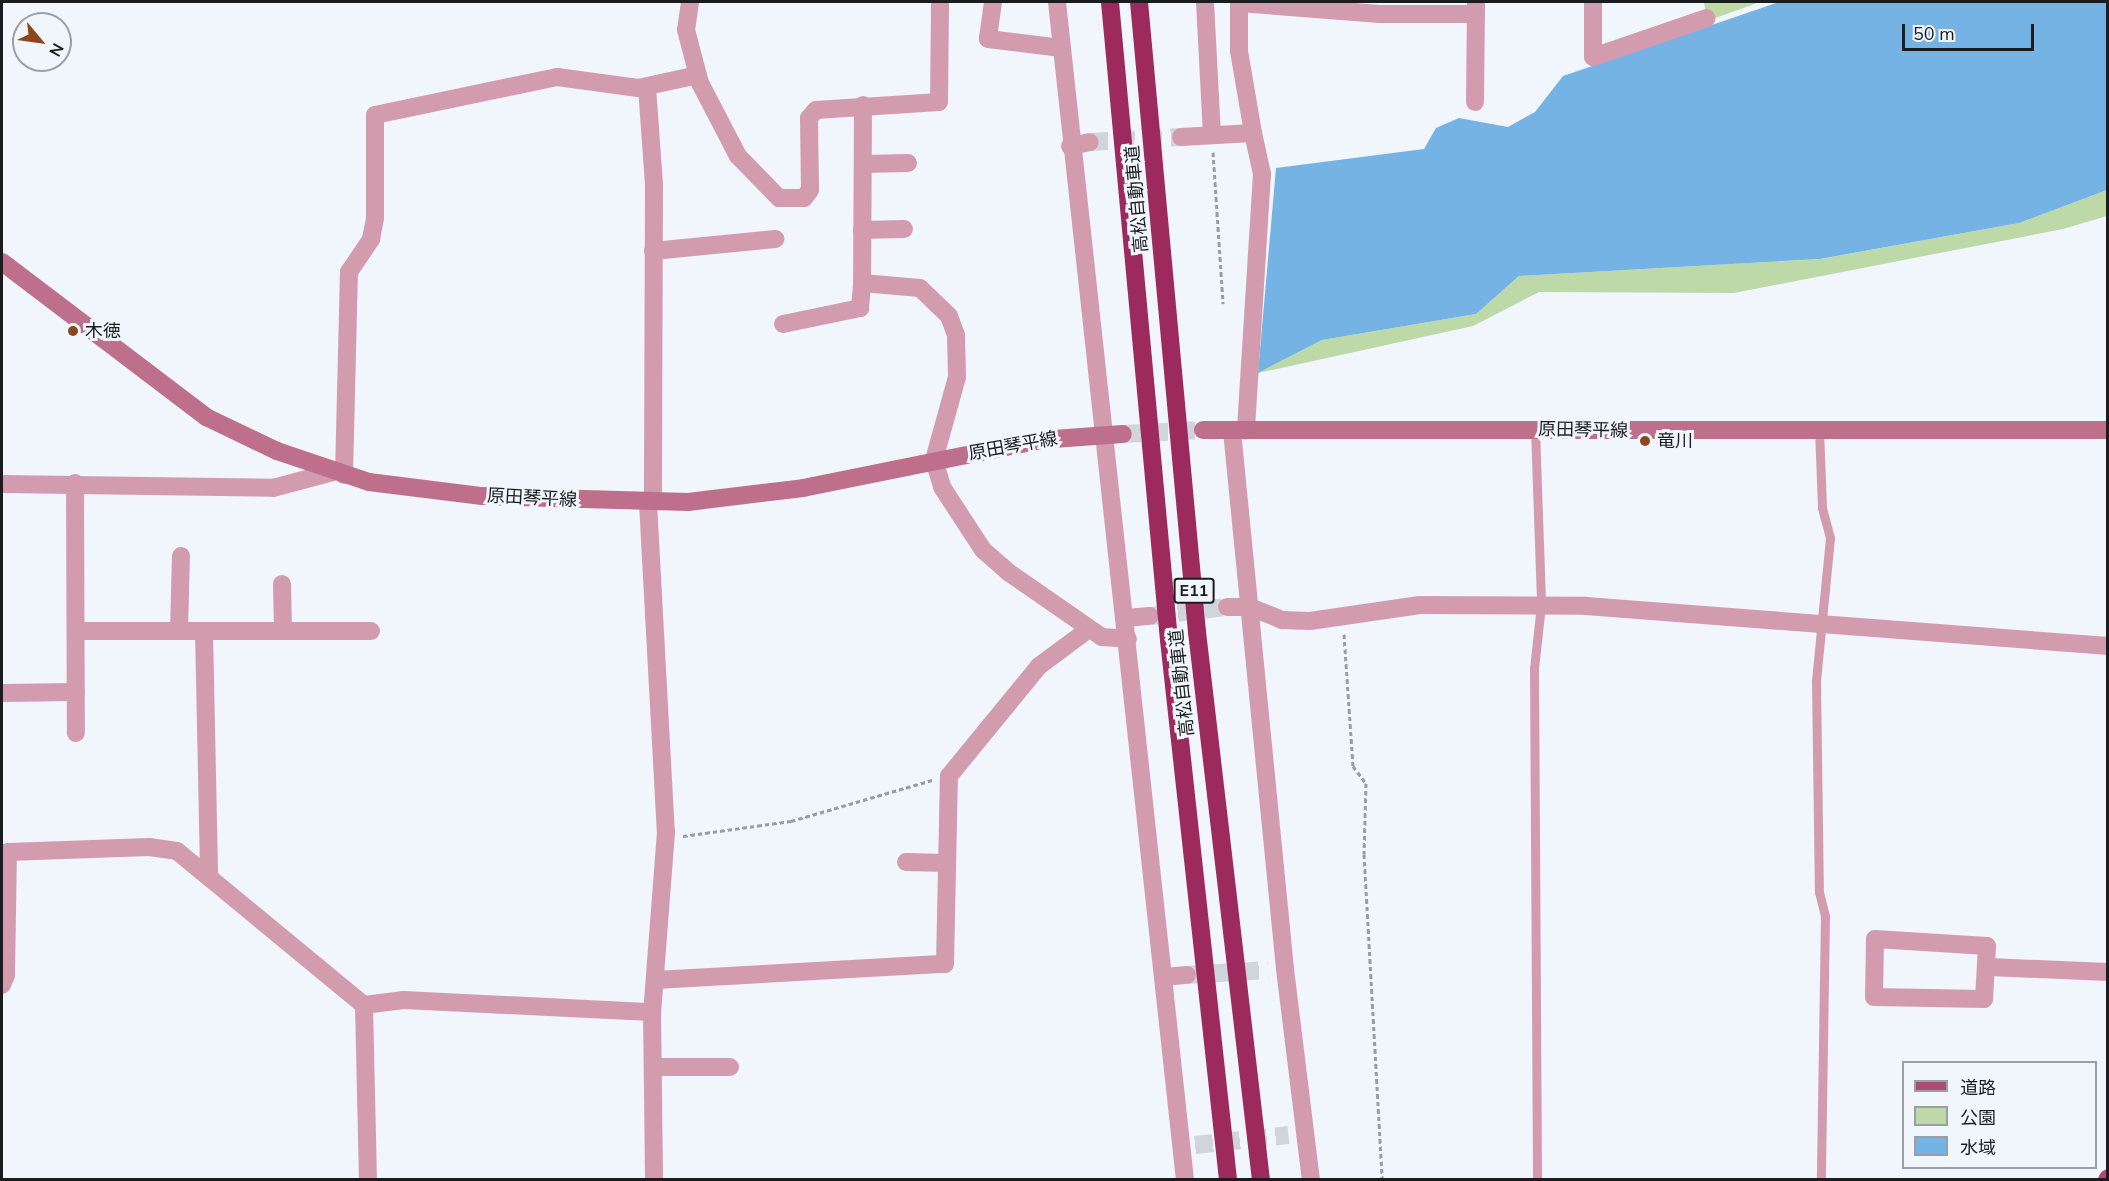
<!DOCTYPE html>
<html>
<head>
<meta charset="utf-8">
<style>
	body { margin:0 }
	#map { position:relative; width:2109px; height:1181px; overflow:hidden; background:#f0f6fc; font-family:"Nunito Sans","Noto Sans JP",sans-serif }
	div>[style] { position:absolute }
	.green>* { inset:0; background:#bdd9a8 }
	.water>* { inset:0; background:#76b3e5 }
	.minor-tunnel>* { height:18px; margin-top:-9px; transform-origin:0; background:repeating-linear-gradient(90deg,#d0d5db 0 18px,transparent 0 27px) }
	.secondary-tunnel>* { height:18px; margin-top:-9px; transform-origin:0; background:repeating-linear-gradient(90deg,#d0d5db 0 18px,transparent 0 27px) }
	.path>* { height:3px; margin-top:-1.5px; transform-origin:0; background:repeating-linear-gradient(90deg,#999da2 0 4.5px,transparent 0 7.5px) }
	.service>* { height:9px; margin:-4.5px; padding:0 4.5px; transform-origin:4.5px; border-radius:4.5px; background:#d39cae }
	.minor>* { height:18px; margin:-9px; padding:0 9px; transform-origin:9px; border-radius:9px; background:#d39cae }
	.secondary>* { height:18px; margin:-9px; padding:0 9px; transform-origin:9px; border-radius:9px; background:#be6f8b }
	.primary>* { height:18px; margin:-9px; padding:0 9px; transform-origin:9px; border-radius:9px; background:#ad4c72 }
	.motorway>* { height:18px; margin:-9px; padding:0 9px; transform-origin:9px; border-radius:9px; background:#9d2a5d }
	.dots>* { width:16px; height:16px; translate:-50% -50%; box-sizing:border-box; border:3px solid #f0f6fc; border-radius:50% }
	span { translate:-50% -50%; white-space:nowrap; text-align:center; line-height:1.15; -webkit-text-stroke:6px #f0f6fc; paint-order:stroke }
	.shield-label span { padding:2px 4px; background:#f0f6fc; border:2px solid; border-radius:4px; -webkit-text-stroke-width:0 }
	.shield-label { font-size:16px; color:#1a1d1f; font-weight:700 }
	.street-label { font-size:18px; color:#1a1d1f }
	.poi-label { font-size:18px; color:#1a1d1f }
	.left { translate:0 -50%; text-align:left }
	.frame { position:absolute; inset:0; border:3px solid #1a1d1f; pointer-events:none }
	.legend { position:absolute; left:1902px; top:1061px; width:195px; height:108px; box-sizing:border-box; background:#f0f6fc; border:2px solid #9a9fa4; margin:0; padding:8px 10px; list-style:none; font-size:18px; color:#1a1d1f }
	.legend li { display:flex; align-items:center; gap:12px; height:30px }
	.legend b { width:30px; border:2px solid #9a9fa4 }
	.north { position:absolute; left:12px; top:12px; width:60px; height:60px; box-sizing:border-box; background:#f0f6fc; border:2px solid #9a9fa4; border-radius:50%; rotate:119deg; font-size:16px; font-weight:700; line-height:24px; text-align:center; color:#1a1d1f }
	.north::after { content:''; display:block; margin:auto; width:21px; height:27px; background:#8c471e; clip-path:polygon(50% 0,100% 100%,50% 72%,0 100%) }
	.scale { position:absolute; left:1902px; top:24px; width:132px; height:27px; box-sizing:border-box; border:3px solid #1a1d1f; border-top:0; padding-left:8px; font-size:18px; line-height:21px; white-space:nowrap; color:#1a1d1f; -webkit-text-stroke:4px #f0f6fc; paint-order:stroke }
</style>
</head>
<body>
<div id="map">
	<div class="green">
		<i style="clip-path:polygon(1704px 2px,1760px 2px,1707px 21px)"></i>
		<i style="clip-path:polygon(2107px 190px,2107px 216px,2063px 229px,1734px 293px,1539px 292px,1473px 326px,1258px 373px,1322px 340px,1476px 314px,1519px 276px,1821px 259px,2019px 223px)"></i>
	</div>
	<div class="water">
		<i style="clip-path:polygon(1779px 2px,2107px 2px,2107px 190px,2019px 223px,1820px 259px,1519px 276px,1476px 314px,1322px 340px,1258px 373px,1276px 168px,1424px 149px,1436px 128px,1459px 118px,1508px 127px,1535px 112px,1563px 76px)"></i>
	</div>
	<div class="minor-tunnel">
		<i style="left:1090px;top:142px;width:91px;rotate:-3.1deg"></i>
		<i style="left:1151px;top:616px;width:77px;rotate:-6.8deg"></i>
		<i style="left:1187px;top:975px;width:81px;rotate:-3.5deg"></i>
		<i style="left:1195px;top:1145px;width:94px;rotate:-6.1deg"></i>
	</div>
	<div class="secondary-tunnel">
		<i style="left:1123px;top:434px;width:80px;rotate:-2.9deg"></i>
	</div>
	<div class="path">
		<i style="left:1213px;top:152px;width:152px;rotate:86.2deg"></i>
		<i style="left:1344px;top:634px;width:132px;rotate:86.1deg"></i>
		<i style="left:1353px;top:766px;width:21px;rotate:53deg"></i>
		<i style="left:1366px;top:783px;width:71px;rotate:91.6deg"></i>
		<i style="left:1364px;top:854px;width:326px;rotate:86.8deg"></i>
		<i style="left:683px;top:836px;width:109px;rotate:-7.9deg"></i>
		<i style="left:791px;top:821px;width:147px;rotate:-16.2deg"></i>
	</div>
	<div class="service">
		<i style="left:1535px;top:429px;width:176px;rotate:88deg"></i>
		<i style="left:1541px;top:605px;width:63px;rotate:96.3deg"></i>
		<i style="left:1534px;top:668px;width:512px;rotate:89.66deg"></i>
		<i style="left:1819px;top:429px;width:79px;rotate:87.8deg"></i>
		<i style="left:1822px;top:508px;width:31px;rotate:75deg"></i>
		<i style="left:1830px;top:538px;width:145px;rotate:95.6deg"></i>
		<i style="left:1816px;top:682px;width:210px;rotate:89.2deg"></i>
		<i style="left:1819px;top:892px;width:25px;rotate:76deg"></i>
		<i style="left:1825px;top:916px;width:264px;rotate:90.9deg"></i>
	</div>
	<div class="minor">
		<i style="left:690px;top:2px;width:28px;rotate:98deg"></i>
		<i style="left:686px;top:30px;width:55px;rotate:75.2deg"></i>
		<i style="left:700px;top:83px;width:82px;rotate:62.5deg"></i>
		<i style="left:738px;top:156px;width:59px;rotate:45.7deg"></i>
		<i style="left:779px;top:198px;width:25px"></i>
		<i style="left:804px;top:198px;width:10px;rotate:-53deg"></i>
		<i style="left:810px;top:190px;width:72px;rotate:-90.8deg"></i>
		<i style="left:809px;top:118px;width:11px;rotate:-49deg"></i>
		<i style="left:816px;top:110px;width:123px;rotate:-3.7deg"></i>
		<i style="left:939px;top:102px;width:100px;rotate:-89.4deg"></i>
		<i style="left:993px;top:2px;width:37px;rotate:98deg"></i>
		<i style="left:988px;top:39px;width:74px;rotate:7deg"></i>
		<i style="left:1057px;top:2px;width:1185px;rotate:83.8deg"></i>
		<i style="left:1205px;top:2px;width:133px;rotate:87deg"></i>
		<i style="left:1239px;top:2px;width:49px;rotate:90deg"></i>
		<i style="left:1239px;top:51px;width:83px;rotate:80.3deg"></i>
		<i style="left:1593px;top:2px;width:55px;rotate:90deg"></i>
		<i style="left:1593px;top:57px;width:120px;rotate:-18.9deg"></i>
		<i style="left:1239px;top:3px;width:141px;rotate:4.5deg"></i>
		<i style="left:1380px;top:14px;width:96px"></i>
		<i style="left:647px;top:87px;width:98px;rotate:85.9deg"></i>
		<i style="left:654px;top:185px;width:318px;rotate:90.2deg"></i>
		<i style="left:1475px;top:102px;width:99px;rotate:-89.4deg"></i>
		<i style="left:863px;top:105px;width:178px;rotate:90.3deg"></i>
		<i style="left:862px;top:283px;width:58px;rotate:4.9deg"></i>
		<i style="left:920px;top:288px;width:40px;rotate:44deg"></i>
		<i style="left:949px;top:316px;width:20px;rotate:70deg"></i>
		<i style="left:956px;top:335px;width:42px;rotate:88.6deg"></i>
		<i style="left:957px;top:377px;width:86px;rotate:105.5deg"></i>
		<i style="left:934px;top:460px;width:28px;rotate:73deg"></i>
		<i style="left:942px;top:487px;width:75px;rotate:56.9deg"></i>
		<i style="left:983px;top:550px;width:33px;rotate:41deg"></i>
		<i style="left:1008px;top:572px;width:114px;rotate:34.7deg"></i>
		<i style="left:1102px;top:637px;width:26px;rotate:4deg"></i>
		<i style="left:1181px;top:137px;width:72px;rotate:-3.2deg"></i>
		<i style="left:1253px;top:133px;width:42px;rotate:77.6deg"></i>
		<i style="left:1262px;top:174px;width:257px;rotate:93.6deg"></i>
		<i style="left:1070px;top:146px;width:20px;rotate:-11deg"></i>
		<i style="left:863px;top:164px;width:45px;rotate:-1.3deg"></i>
		<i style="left:862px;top:230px;width:42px;rotate:-1.4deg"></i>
		<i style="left:653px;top:251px;width:123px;rotate:-5.6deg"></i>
		<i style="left:783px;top:324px;width:79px;rotate:-11.7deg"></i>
		<i style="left:860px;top:308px;width:25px;rotate:-85deg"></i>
		<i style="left:1232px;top:431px;width:541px;rotate:84.37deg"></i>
		<i style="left:1285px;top:969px;width:213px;rotate:83deg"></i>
		<i style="left:344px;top:475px;width:203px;rotate:-88.6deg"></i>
		<i style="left:349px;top:272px;width:40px;rotate:-56deg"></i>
		<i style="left:371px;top:239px;width:21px;rotate:-79deg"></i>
		<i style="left:375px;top:218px;width:103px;rotate:-90deg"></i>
		<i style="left:375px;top:115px;width:186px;rotate:-11.8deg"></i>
		<i style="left:557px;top:77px;width:82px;rotate:7.7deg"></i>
		<i style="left:638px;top:88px;width:61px;rotate:-12.2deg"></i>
		<i style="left:75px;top:483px;width:250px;rotate:89.8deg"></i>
		<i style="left:2px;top:484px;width:271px;rotate:0.8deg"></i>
		<i style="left:273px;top:488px;width:62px;rotate:-14.9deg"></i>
		<i style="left:648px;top:503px;width:329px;rotate:86.9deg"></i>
		<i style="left:666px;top:832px;width:181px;rotate:94.4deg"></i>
		<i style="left:652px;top:1012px;width:168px;rotate:89.3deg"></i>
		<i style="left:282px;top:584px;width:47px;rotate:88.8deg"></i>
		<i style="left:1227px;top:607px;width:23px"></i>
		<i style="left:1250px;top:607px;width:35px;rotate:22deg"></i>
		<i style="left:1282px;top:620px;width:28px;rotate:2deg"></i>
		<i style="left:1310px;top:621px;width:111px;rotate:-8.3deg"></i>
		<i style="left:1420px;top:605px;width:166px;rotate:0.3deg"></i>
		<i style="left:1586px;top:606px;width:524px;rotate:4.38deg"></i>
		<i style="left:1126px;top:618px;width:24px;rotate:-5deg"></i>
		<i style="left:76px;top:631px;width:295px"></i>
		<i style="left:179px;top:631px;width:75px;rotate:-88.5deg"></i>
		<i style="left:204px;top:631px;width:246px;rotate:88.8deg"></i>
		<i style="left:2px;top:693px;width:74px;rotate:-0.8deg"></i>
		<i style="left:906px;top:862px;width:41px;rotate:1.4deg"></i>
		<i style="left:1875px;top:939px;width:112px;rotate:3.6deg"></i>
		<i style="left:1987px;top:946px;width:53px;rotate:93.2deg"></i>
		<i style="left:1984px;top:999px;width:110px;rotate:-179deg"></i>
		<i style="left:1874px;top:997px;width:58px;rotate:-89deg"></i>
		<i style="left:1989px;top:967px;width:119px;rotate:2.4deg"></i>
		<i style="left:1163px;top:977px;width:24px;rotate:-5deg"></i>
		<i style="left:655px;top:980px;width:290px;rotate:-3.2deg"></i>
		<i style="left:945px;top:964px;width:188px;rotate:-88.8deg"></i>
		<i style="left:949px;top:776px;width:142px;rotate:-50.7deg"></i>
		<i style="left:1039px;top:666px;width:62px;rotate:-36.5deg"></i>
		<i style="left:2px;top:985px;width:11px;rotate:-68deg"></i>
		<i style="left:6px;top:975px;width:123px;rotate:-89.1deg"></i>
		<i style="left:8px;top:852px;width:141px;rotate:-2deg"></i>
		<i style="left:149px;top:847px;width:28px;rotate:8deg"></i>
		<i style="left:177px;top:851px;width:242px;rotate:39.5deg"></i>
		<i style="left:364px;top:1005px;width:40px;rotate:-7.1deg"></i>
		<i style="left:404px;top:1000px;width:248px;rotate:2.8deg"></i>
		<i style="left:364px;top:1005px;width:175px;rotate:88.7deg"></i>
		<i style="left:653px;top:1067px;width:77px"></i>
	</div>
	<div class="secondary">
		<i style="left:2px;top:262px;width:256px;rotate:37.2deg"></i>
		<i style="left:206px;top:417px;width:79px;rotate:25.6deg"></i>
		<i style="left:277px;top:451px;width:97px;rotate:18.6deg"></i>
		<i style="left:369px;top:482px;width:114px;rotate:7.1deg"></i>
		<i style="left:482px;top:496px;width:206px;rotate:1.7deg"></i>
		<i style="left:688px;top:502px;width:116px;rotate:-6.9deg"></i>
		<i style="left:803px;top:488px;width:242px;rotate:-11.4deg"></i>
		<i style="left:1040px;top:440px;width:83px;rotate:-4.1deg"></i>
		<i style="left:1203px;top:430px;width:905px"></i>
	</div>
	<div class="primary">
		<i style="left:2107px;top:1180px;width:2px;rotate:-63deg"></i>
	</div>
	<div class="motorway">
		<i style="left:1110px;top:2px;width:641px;rotate:84.72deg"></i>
		<i style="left:1169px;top:640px;width:543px;rotate:83.76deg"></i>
		<i style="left:1139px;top:2px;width:633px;rotate:84.74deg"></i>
		<i style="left:1197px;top:632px;width:552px;rotate:83.34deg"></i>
	</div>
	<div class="dots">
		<i style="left:73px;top:331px;background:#8c471e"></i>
		<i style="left:1645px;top:441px;background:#8c471e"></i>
	</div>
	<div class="shield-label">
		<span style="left:1194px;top:591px">E11</span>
	</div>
	<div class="street-label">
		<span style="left:1137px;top:199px;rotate:-95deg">高松自動車道</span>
		<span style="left:1583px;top:430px;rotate:1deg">原田琴平線</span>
		<span style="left:1013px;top:446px;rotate:-10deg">原田琴平線</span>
		<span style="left:532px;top:498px;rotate:3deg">原田琴平線</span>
		<span style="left:1182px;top:683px;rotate:-96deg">高松自動車道</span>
	</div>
	<div class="poi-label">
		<span class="left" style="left:85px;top:331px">木徳</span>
		<span class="left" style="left:1657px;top:441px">竜川</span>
	</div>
	<div class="frame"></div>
	<ul class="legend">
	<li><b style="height:8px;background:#ad4c72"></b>道路</li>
	<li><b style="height:16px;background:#bdd9a8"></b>公園</li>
	<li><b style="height:16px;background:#76b3e5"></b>水域</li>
	</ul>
	<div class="north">N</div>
	<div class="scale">50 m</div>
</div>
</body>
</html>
